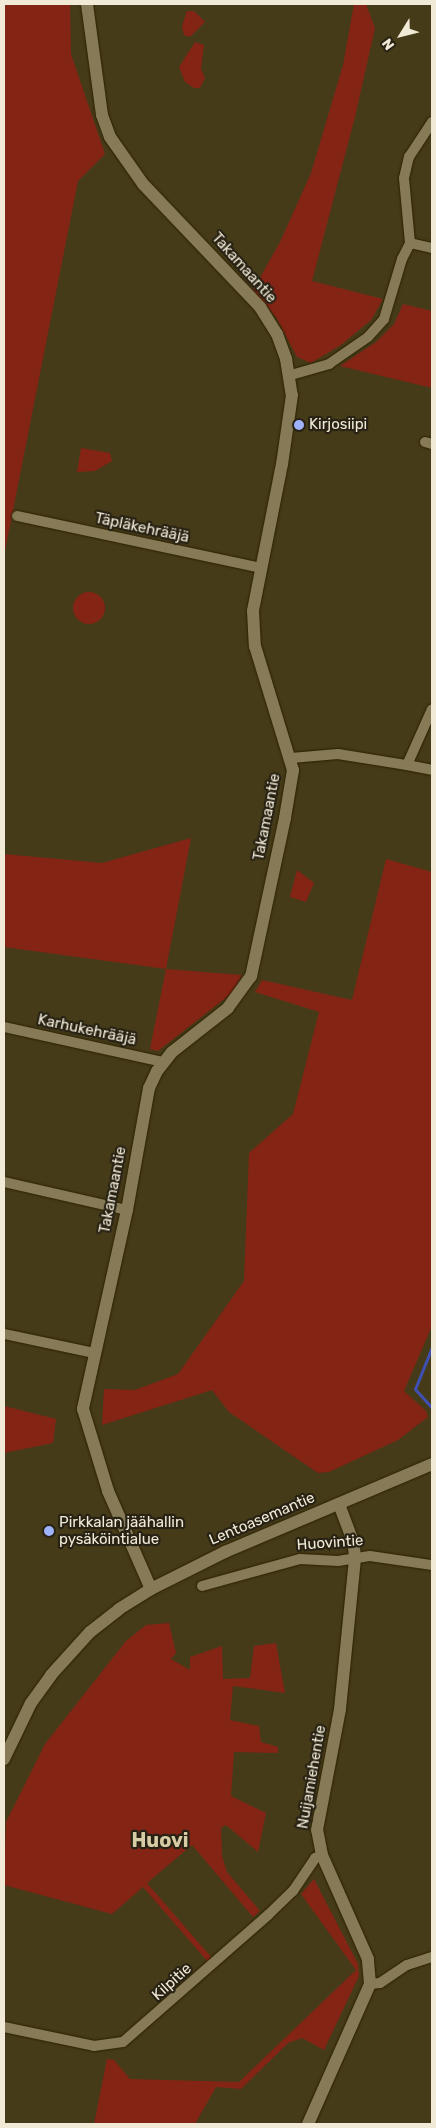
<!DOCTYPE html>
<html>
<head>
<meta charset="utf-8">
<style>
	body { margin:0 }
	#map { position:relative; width:436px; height:2128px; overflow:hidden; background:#463b18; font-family:Rubik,sans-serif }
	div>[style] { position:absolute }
	.green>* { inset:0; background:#842415 }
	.round { border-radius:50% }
	.stream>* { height:3px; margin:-1.5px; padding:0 1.5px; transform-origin:1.5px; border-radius:1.5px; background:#3f50b4 }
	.roads { filter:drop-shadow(0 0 1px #2c2100) drop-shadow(0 0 1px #2c2100) }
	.minor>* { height:10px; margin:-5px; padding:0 5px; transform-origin:5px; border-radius:5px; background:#867a57 }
	.tertiary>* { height:12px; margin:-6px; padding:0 6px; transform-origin:6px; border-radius:6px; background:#867a57 }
	.secondary>* { height:12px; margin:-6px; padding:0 6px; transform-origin:6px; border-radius:6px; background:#867a57 }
	.dots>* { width:14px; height:14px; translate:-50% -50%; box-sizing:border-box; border:2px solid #272214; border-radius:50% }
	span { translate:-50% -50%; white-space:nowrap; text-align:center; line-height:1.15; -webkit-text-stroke:4.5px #272214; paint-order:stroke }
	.street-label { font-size:15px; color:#f0ead7 }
	.poi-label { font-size:15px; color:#f0ead7 }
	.left { translate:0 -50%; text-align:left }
	.district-label { font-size:20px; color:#d8cca5; font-weight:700 }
	.frame { position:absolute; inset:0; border:5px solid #f0ead7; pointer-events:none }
	.north { position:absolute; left:376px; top:10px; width:50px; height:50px; -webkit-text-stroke:4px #272214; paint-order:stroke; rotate:234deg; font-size:14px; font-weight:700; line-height:20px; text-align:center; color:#f0ead7 }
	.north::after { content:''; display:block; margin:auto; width:18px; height:22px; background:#f0ead7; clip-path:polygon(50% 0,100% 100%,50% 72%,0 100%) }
</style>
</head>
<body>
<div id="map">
	<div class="green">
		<i style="clip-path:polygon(4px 4px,70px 4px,71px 54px,105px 154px,78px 181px,4px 556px)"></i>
		<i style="clip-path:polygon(354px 4px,366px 4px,375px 28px,355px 117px,312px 281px,383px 299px,371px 320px,341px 345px,311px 363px,297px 357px,276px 317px,253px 290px,280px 242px,311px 173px,343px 65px)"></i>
		<i style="clip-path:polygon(187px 11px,194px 11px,205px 22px,190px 37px,184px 35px,182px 26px)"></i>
		<i style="clip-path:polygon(195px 42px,204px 45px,201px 69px,205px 78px,200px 88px,194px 88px,185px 82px,179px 67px)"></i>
		<i style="clip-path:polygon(403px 304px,432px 311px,432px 388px,340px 366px,376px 342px,394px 324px)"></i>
		<i style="clip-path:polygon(81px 448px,110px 453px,112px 461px,95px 471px,77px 472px)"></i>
		<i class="round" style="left:73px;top:592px;width:32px;height:32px"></i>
		<i style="clip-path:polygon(191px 838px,166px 969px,242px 975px,232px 993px,158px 1051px,150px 1049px,166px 969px,4px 947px,4px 854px,102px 863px)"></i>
		<i style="clip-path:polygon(386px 859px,432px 872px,432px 1326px,404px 1391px,426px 1411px,428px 1417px,398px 1440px,329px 1472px,318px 1473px,229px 1412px,212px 1390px,102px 1425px,104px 1389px,135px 1390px,178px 1374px,244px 1281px,249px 1153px,293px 1114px,319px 1012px,255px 992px,262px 980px,352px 1000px)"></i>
		<i style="clip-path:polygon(297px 870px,314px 883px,306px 902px,290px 897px)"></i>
		<i style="clip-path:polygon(4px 1406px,56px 1419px,53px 1443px,4px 1453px)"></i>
		<i style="clip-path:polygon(169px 1623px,176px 1653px,171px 1659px,190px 1670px,190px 1657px,222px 1646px,223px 1679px,250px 1678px,254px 1646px,276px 1643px,285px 1693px,233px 1686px,230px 1720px,259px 1726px,261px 1742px,278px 1747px,278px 1753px,234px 1752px,231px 1796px,266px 1813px,258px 1852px,226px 1825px,221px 1828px,222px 1856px,227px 1872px,260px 1911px,253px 1917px,192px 1845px,147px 1883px,212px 1958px,208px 1962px,143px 1887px,112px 1914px,4px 1885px,6px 1822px,45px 1744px,126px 1641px,146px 1625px)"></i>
		<i style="clip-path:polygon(314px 1879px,358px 1964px,359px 1976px,324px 2050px,302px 2038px,288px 2043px,241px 2089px,216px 2087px,195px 2124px,94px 2124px,107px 2059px,114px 2060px,130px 2079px,239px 2082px,356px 1970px,301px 1894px)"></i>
	</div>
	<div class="stream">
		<i style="left:432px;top:1347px;width:45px;rotate:112deg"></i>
		<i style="left:415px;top:1389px;width:25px;rotate:48deg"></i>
	</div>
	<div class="roads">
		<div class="minor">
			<i style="left:410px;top:243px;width:23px;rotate:13deg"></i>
			<i style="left:291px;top:375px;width:40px;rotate:-16deg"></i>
			<i style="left:329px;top:364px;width:47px;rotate:-34.7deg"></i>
			<i style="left:368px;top:337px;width:24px;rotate:-48deg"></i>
			<i style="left:384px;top:319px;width:63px;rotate:-73.3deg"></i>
			<i style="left:402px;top:259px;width:18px;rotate:-63deg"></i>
			<i style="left:410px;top:243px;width:65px;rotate:-95.3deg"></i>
			<i style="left:404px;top:178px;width:22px;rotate:-77deg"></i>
			<i style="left:409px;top:157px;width:42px;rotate:-56.7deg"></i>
			<i style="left:425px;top:442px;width:7px;rotate:16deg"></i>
			<i style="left:17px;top:516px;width:249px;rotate:12deg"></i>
			<i style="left:291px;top:758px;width:47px;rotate:-4.9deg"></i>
			<i style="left:338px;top:754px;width:70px;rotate:9.1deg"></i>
			<i style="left:407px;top:765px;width:61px;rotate:-65.9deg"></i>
			<i style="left:407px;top:765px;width:25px;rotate:11deg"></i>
			<i style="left:4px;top:1027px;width:163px;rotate:12.4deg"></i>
			<i style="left:4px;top:1182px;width:126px;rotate:12.8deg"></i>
			<i style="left:4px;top:1334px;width:92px;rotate:11.9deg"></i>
			<i style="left:202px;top:1586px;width:102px;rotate:-15.4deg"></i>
			<i style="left:300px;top:1559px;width:38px;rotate:3deg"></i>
			<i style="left:338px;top:1561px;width:32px;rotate:-9deg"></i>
			<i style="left:370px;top:1556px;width:63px;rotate:8.3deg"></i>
			<i style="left:370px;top:1984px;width:10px;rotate:-6deg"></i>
			<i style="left:380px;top:1983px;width:32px;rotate:-34deg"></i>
			<i style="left:407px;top:1965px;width:26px;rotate:-18deg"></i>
			<i style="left:4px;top:2027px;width:92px;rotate:11.9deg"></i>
			<i style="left:94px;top:2046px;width:29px;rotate:-8deg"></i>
			<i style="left:123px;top:2042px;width:193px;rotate:-41.2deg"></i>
			<i style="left:268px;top:1915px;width:35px;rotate:-44deg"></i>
			<i style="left:293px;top:1891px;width:40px;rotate:-56deg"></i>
			<i style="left:315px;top:1858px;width:8px;rotate:-23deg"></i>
		</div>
		<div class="tertiary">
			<i style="left:87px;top:4px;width:112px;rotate:82.3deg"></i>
			<i style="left:102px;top:115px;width:23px;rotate:70deg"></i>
			<i style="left:110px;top:137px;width:57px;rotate:54.9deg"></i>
			<i style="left:143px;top:184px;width:170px;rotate:46.4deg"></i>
			<i style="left:260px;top:307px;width:32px;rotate:58deg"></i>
			<i style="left:277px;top:334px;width:27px;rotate:70deg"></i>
			<i style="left:286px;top:359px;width:36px;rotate:81deg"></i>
			<i style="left:292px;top:395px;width:70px;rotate:98.2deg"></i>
			<i style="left:282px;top:464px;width:150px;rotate:101.2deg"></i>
			<i style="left:253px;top:611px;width:35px;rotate:87deg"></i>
			<i style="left:255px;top:646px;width:130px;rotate:73deg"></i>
			<i style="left:293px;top:770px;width:49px;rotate:99.5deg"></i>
			<i style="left:285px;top:818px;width:162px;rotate:102.1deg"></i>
			<i style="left:251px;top:976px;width:39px;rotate:126deg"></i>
			<i style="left:228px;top:1008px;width:71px;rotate:141.8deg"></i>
			<i style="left:172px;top:1052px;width:24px;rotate:128deg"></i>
			<i style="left:157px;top:1071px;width:19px;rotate:115deg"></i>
			<i style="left:149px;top:1088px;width:124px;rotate:100.2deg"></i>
			<i style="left:127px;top:1210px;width:204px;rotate:102.5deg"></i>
			<i style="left:83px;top:1409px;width:86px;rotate:73deg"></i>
			<i style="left:108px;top:1491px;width:107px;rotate:66.3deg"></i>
			<i style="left:308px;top:2124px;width:153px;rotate:-66.1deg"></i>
			<i style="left:370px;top:1984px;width:25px;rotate:-95deg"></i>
			<i style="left:368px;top:1959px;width:114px;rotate:-113.9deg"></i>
			<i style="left:322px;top:1855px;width:25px;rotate:-101deg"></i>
			<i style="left:317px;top:1830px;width:123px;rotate:-79.2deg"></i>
			<i style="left:340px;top:1709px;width:150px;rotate:-84.3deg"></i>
			<i style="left:355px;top:1560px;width:16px;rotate:-94deg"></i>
			<i style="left:354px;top:1544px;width:43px;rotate:-110.6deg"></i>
		</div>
		<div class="secondary">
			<i style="left:4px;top:1759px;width:62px;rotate:-64.3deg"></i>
			<i style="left:31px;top:1703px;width:34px;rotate:-54deg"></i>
			<i style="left:51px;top:1675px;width:58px;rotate:-47.8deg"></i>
			<i style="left:90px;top:1632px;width:37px;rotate:-38deg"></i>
			<i style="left:119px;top:1609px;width:38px;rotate:-32deg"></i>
			<i style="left:151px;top:1589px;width:83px;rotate:-26.6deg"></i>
			<i style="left:225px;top:1552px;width:225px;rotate:-23deg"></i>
		</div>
	</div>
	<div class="dots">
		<i style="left:299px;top:425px;background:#9fb3fd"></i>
		<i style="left:49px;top:1531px;background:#9fb3fd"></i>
	</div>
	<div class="street-label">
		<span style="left:244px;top:268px;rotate:48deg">Takamaantie</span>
		<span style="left:142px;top:528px;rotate:12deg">Täpläkehrääjä</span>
		<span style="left:267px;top:817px;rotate:-79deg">Takamaantie</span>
		<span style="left:87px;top:1030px;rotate:12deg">Karhukehrääjä</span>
		<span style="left:113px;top:1190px;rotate:-79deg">Takamaantie</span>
		<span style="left:262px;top:1519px;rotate:-23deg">Lentoasemantie</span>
		<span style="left:330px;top:1543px;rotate:-4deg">Huovintie</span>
		<span style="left:312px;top:1777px;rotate:-80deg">Nuijamiehentie</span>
		<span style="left:172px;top:1982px;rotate:-42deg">Kilpitie</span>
	</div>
	<div class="poi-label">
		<span class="left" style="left:309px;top:425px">Kirjosiipi</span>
		<span class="left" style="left:59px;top:1531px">Pirkkalan jäähallin<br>pysäköintialue</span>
	</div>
	<div class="district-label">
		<span style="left:160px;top:1840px">Huovi</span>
	</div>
	<div class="frame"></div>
	<div class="north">N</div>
</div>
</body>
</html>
